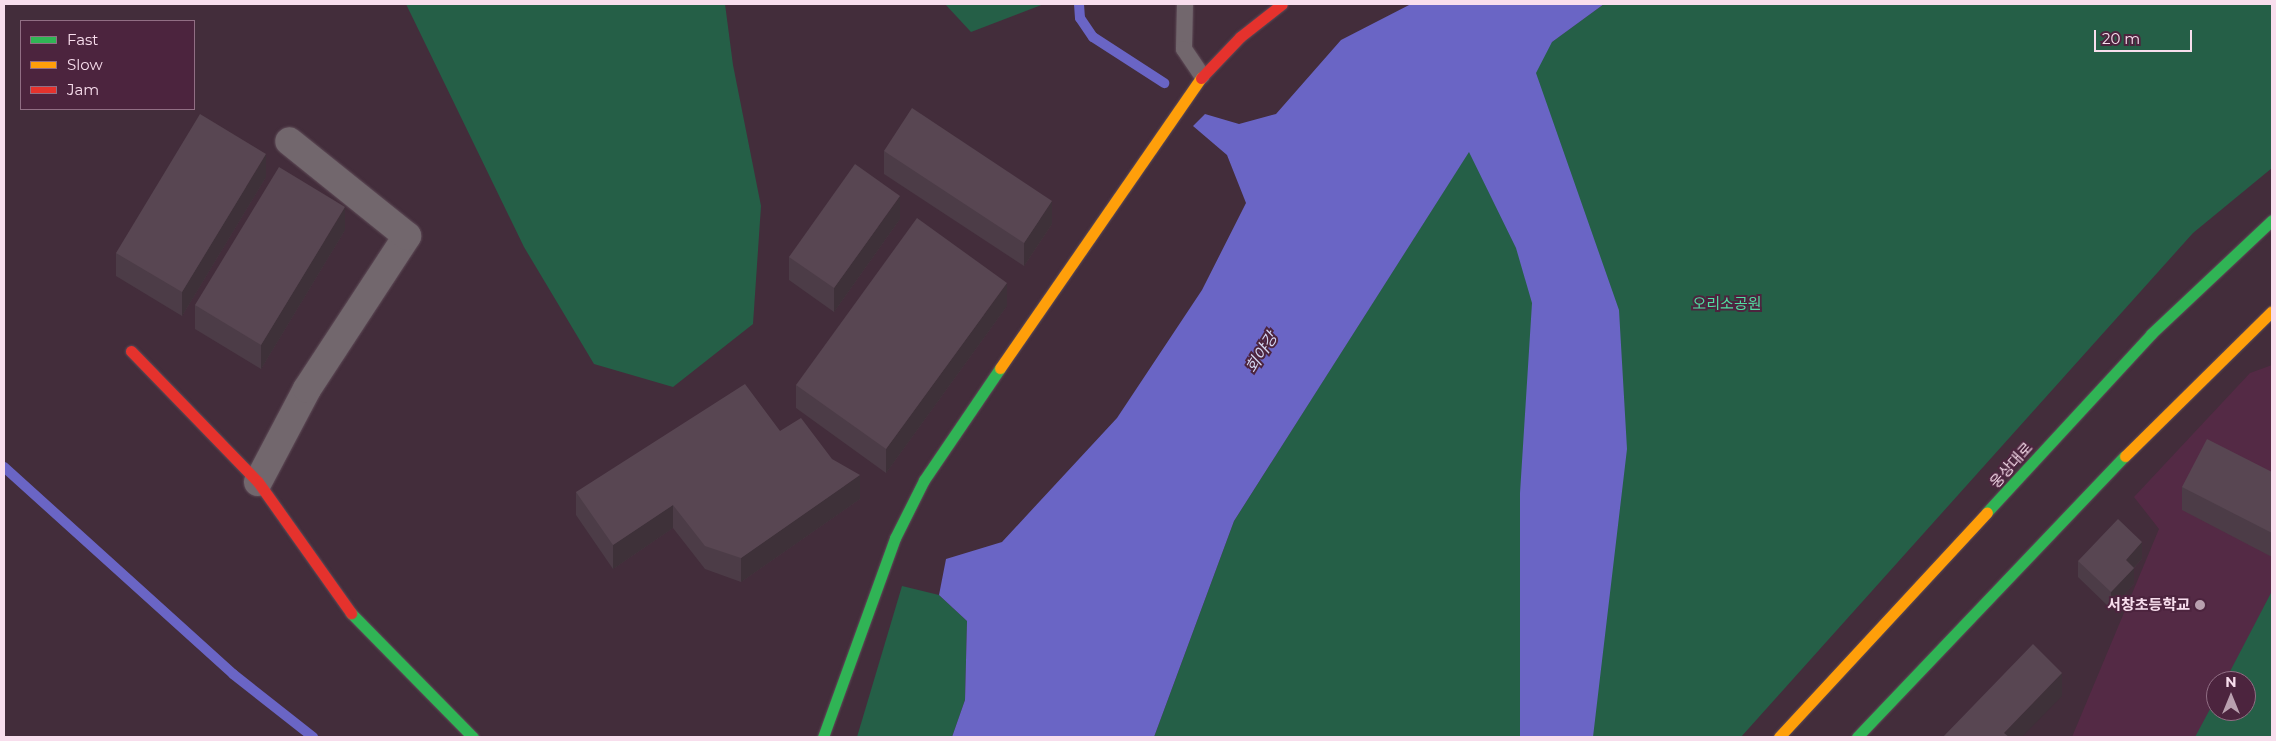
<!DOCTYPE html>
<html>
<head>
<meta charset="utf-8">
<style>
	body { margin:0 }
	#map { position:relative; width:2276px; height:741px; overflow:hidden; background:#432d3b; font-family:Montserrat,"Noto Sans KR",sans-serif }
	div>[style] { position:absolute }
	.built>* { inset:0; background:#542a45 }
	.green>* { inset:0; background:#255f47 }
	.water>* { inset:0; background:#6a65c5 }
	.stream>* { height:10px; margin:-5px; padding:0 5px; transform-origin:5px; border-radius:5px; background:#6a65c5 }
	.roads { filter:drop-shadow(0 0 1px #5e4b57) drop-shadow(0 0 1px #5e4b57) }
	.lane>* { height:16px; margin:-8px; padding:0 8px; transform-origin:8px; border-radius:8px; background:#72676d }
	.street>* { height:28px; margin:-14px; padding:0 14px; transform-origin:14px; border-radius:14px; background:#72676d }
	.fast>* { height:11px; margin:-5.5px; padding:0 5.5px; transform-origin:5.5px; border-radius:5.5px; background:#30b455 }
	.slow>* { height:11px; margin:-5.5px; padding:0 5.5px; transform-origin:5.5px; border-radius:5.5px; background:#ff9f0a }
	.jam>* { height:11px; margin:-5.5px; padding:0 5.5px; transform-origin:5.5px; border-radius:5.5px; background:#e5322d }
	.wall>* { inset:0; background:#4c3c47 }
	.shaded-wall>* { inset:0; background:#3e3139 }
	.building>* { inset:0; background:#584652 }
	.dots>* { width:14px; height:14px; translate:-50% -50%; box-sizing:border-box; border:2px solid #4c243e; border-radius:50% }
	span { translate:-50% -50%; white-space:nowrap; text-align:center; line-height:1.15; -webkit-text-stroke:4px #4c243e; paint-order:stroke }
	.park-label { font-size:15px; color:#52dda2 }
	.street-label { font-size:15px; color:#f8deed }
	.poi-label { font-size:15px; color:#f8deed; font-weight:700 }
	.right { translate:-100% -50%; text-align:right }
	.water-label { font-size:16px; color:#d3d5f0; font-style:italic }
	.frame { position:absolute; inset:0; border:5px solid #f8deed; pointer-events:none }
	.legend { position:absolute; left:20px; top:20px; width:175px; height:90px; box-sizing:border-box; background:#4c243e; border:1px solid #916e84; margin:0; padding:6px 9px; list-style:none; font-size:15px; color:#f8deed }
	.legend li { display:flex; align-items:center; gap:10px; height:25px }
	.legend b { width:25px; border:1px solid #916e84 }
	.north { position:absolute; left:2206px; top:671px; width:50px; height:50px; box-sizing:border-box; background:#4c243e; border:1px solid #916e84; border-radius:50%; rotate:0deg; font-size:14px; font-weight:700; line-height:20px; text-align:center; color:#f8deed }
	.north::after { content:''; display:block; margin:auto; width:18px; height:22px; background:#b9a0af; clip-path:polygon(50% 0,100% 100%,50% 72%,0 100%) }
	.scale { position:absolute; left:2094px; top:30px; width:98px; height:22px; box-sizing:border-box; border:2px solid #f8deed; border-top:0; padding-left:6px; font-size:15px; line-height:18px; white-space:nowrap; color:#f8deed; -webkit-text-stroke:4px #4c243e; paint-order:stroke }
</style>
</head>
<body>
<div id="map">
	<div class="built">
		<i style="clip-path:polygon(evenodd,2272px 365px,2272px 737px,2072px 737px,2159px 529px,2134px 497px,2250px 373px,2272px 365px,2216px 681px,2246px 681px,2246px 711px,2216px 711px,2216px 681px)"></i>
	</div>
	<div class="green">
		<i style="clip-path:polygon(406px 4px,725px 4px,733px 65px,761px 206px,753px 324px,673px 387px,594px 364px,524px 247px)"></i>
		<i style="clip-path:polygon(945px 4px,1044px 4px,971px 32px)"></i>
		<i style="clip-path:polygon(1604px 4px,2272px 4px,2272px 168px,2193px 233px,1741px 737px,1154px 737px,1234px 521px,1527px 60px)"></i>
		<i style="clip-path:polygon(902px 586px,939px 595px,967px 621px,965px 700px,952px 737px,857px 737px)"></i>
		<i style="clip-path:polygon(2272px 591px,2272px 737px,2195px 737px,2216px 698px,2216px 711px,2246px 711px,2246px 681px,2225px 681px)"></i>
	</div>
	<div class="water">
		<i style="clip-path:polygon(1411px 4px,1604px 4px,1552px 42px,1536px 73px,1619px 310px,1627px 449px,1593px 737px,1520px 737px,1520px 493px,1532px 303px,1516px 248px,1469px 152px,1234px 521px,1154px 737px,952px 737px,965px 700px,967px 621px,939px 595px,946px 559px,1002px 542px,1117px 418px,1202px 290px,1246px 203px,1227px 155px,1193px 126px,1205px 114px,1239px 124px,1276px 114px,1341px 40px)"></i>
	</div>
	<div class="stream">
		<i style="left:1079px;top:4px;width:14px;rotate:86deg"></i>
		<i style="left:1080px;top:18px;width:23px;rotate:56deg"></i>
		<i style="left:1093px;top:37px;width:85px;rotate:32.9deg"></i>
		<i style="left:4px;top:467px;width:309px;rotate:42.1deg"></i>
		<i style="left:233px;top:674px;width:102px;rotate:38.2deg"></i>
	</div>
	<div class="roads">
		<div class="lane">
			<i style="left:1185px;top:4px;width:45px;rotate:91.3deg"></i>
			<i style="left:1184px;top:49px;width:32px;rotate:56deg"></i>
		</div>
		<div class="street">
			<i style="left:258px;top:482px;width:105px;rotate:-62.2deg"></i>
			<i style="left:307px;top:389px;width:183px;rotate:-56.8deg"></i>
			<i style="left:407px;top:236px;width:151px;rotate:-141.2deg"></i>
		</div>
		<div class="fast">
			<i style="left:1987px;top:512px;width:242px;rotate:-47.3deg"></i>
			<i style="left:2151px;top:334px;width:166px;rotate:-43.3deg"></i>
			<i style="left:351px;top:613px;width:174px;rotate:45.5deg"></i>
			<i style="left:823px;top:737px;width:212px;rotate:-70.1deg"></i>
			<i style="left:895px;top:538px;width:65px;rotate:-63.4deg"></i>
			<i style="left:924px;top:480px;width:135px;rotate:-55.8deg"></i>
			<i style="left:1857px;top:737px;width:388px;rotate:-46.4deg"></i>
		</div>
		<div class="slow">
			<i style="left:1000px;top:368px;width:353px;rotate:-55.3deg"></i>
			<i style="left:2125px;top:456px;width:206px;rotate:-44.6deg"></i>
			<i style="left:1779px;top:737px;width:306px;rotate:-47.2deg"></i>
		</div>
		<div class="jam">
			<i style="left:1201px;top:78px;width:57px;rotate:-46.4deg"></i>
			<i style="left:1240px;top:37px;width:53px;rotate:-38.2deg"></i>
			<i style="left:131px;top:351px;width:182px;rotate:45.9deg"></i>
			<i style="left:258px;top:482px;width:161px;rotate:54.6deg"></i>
		</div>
	</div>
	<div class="wall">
		<i style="clip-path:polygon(884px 151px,1052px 224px,1024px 266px,884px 174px)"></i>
		<i style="clip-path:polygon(266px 177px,182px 316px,116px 276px,116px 253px)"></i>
		<i style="clip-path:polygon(900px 219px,834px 312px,789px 280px,789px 257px)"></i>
		<i style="clip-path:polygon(345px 230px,261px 369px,195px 329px,195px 305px)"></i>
		<i style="clip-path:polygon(1007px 306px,886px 473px,796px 408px,796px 385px)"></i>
		<i style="clip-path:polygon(780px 431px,860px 499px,741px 582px,705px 569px,673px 528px,613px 569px,576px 515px,576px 492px)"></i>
		<i style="clip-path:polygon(2272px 472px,2272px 557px,2182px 510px,2182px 487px)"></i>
		<i style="clip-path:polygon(2142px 559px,2134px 568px,2134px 584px,2111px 609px,2078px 577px,2078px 561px)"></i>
	</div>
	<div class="shaded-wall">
		<i style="clip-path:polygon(266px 154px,266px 177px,182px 316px,182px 292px)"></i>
		<i style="clip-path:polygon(900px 196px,900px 219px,834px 312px,834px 288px)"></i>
		<i style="clip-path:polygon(1052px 201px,1052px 224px,1024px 266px,1024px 243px)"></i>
		<i style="clip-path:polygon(345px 207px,345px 230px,261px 369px,261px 345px)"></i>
		<i style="clip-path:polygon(1007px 283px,1007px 306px,886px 473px,886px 449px)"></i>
		<i style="clip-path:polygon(860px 475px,860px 499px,741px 582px,741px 558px)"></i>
		<i style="clip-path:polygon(673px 505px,673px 528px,613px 569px,613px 545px)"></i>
		<i style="clip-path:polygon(2142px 542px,2142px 559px,2126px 576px,2126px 560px)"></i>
		<i style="clip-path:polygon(2134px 568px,2134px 584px,2111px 609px,2111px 592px)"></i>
		<i style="clip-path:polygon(2062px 673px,2062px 696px,2022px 737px,2004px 737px,2004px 733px)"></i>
	</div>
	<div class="building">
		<i style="clip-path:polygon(912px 108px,1052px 201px,1024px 243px,884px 151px)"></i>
		<i style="clip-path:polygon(200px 114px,266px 154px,182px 292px,116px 253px)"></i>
		<i style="clip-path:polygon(855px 164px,900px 196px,834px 288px,789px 257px)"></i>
		<i style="clip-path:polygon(279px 167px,345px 207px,261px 345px,195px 305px)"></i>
		<i style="clip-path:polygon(917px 218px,1007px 283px,886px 449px,796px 385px)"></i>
		<i style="clip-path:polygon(745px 384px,780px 431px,801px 418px,832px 459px,860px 475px,741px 558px,705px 546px,673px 505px,613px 545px,576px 492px)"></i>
		<i style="clip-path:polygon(2207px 439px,2272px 472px,2272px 533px,2182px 487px)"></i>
		<i style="clip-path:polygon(2118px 519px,2142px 542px,2126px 560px,2134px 568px,2111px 592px,2078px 561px)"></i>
		<i style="clip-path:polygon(2033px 644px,2062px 673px,2004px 733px,2009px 737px,1943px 737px)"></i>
	</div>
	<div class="dots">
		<i style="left:2200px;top:605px;background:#b9a0af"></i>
	</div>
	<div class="park-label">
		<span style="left:1727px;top:304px">오리소공원</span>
	</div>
	<div class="street-label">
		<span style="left:2011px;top:465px;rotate:-48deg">웅상대로</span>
	</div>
	<div class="poi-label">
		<span class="right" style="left:2190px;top:605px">서창초등학교</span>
	</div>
	<div class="water-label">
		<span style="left:1262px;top:353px;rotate:-58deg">회야강</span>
	</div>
	<div class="frame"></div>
	<ul class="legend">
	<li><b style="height:6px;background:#30b455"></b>Fast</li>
	<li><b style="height:6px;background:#ff9f0a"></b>Slow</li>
	<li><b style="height:6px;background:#e5322d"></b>Jam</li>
	</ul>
	<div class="north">N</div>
	<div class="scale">20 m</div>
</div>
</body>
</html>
